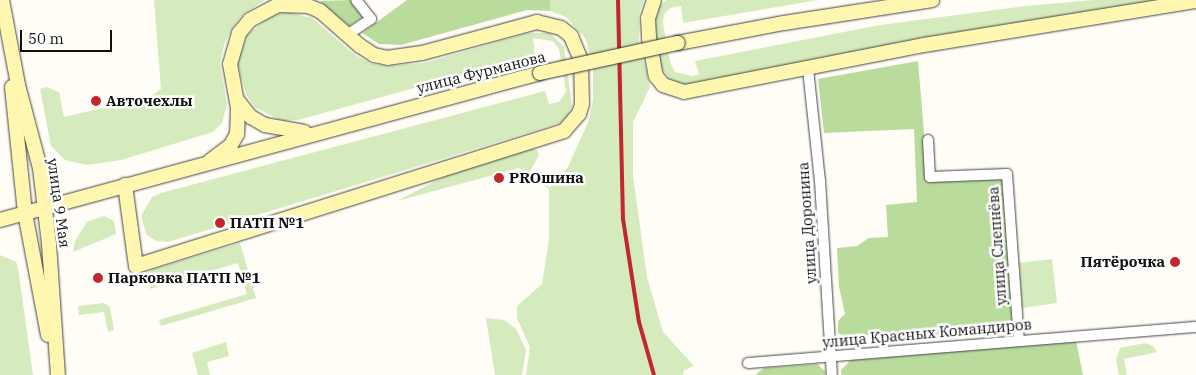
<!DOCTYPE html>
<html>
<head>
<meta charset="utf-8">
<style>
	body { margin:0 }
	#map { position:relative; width:1196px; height:375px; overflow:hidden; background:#fffdf5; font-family:"IBM Plex Serif",serif }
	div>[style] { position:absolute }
	.green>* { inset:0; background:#d5ebbd }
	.forest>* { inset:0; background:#b9dc9c }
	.roads { filter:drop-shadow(0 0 1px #444) drop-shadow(0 0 1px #444) }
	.street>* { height:10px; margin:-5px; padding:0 5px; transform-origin:5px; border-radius:5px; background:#fff }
	.secondary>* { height:14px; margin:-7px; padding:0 7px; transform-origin:7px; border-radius:7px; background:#fff6b0 }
	.rail>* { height:4px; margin:-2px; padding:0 2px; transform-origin:2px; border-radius:2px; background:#c4262e }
	.bridges { filter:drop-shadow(0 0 1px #333) drop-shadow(0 0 1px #333) }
	.secondary-bridge>* { height:14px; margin:-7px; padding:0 7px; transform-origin:7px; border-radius:7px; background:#fff6b0 }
	.dots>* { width:14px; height:14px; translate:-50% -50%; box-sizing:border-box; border:2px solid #fff; border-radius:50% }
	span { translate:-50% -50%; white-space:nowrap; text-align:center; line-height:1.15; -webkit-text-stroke:5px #fff; paint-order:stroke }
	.street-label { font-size:15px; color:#111 }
	.poi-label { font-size:15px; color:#111; font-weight:700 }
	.left { translate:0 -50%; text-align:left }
	.right { translate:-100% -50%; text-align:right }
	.scale { position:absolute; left:20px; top:30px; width:92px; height:22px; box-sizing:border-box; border:2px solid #111; border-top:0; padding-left:6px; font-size:15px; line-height:18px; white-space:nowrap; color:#111; -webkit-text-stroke:4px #fff; paint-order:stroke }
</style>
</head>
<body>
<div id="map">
	<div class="green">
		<i style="clip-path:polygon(154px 0,265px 0,244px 13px,232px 28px,224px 45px,220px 64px,227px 104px,222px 123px,213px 132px,121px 160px,87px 165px,65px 160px,51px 146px,40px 89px,46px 87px,59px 92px,64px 117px,150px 97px,161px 89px)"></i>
		<i style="clip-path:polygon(550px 0,644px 0,639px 14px,639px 41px,650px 87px,633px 122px,633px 176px,647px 277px,663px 332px,694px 366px,684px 370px,683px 375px,526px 375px,530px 347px,517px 318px,517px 306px,542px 284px,549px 240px,549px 189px,533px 178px,540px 175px,547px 177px,549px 188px,568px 167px,589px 120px,593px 100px,593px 66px,585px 38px,566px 17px,550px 11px)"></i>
		<i style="clip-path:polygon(666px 0,818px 0,683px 23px,681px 6px,670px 8px,664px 14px,663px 23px,670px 62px,675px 72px,693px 76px,699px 74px,695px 61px,880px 25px,1025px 6px,1094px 0,1163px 0,924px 38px,685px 85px,673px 83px,660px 66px,654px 30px,656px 10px)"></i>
		<i style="clip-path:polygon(286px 12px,312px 18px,355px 55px,372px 64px,388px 66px,424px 63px,528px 33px,550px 33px,564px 47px,572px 106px,568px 116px,560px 123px,168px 242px,156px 241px,146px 234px,141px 216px,152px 197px,161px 193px,545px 91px,549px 104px,559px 102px,566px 92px,559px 49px,553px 41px,533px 38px,535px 55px,298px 120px,282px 121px,256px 108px,247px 96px,237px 64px,247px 35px,271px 16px)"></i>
		<i style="clip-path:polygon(529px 149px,537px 150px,539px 155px,528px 175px,519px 168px,397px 201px,447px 175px)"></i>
		<i style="clip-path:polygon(104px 216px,114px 221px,116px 234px,73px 252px,75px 241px,87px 222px)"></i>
		<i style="clip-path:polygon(240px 243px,256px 298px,161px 326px,159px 320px,247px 294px,238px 263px,150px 289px,148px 276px,151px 270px)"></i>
		<i style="clip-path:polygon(0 255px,16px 262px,18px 268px,33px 375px,0 375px)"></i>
		<i style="clip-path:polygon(1052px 259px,1057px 303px,1022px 308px,1019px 263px)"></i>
		<i style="clip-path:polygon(104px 303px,110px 307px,114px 330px,108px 332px,104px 312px,79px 315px,78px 306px)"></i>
		<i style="clip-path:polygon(486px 318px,504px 320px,516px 329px,526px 350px,522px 375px,495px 375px)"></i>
		<i style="clip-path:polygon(226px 342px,229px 356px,207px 362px,210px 375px,198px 375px,192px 353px)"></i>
		<i style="clip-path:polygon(1145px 343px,1153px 346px,1157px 352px,1124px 359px,1127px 375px,1119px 375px,1116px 360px,1120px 348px)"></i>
	</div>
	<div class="forest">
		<i style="clip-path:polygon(351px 0,364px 16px,349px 26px,320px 1px)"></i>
		<i style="clip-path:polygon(407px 0,550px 0,550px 11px,527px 10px,401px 45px,379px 44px,362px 33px)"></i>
		<i style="clip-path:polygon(918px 61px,928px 180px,1003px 179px,1013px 329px,996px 335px,880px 339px,870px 335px,847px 337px,838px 333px,838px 321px,845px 314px,839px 287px,837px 248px,857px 246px,869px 238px,888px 237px,886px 205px,917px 202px,914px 129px,824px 133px,818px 79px)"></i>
		<i style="clip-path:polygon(1076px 341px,1083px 375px,841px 375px,841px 370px,851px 360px)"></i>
		<i style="clip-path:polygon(817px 364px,825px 371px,825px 375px,755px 375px,764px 368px)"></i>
	</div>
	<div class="roads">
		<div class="street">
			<i style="left:347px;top:35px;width:29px;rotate:-34deg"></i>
			<i style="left:371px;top:19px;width:24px;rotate:-128deg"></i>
			<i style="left:808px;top:69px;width:113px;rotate:83.9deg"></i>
			<i style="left:820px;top:181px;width:194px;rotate:86.5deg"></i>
			<i style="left:928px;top:140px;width:37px;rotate:87deg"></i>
			<i style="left:930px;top:177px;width:77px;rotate:-2.2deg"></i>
			<i style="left:1007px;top:174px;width:167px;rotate:85.9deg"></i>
			<i style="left:748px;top:363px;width:449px;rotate:-4.6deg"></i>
		</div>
		<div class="secondary">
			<i style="left:2px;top:0;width:86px;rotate:79.3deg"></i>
			<i style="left:18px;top:85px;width:86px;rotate:75.2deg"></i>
			<i style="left:40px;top:168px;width:77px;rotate:83.2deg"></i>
			<i style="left:49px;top:244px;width:131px;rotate:86.1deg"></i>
			<i style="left:654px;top:0;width:19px;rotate:108deg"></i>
			<i style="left:648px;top:18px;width:20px;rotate:87deg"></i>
			<i style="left:649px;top:38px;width:39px;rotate:80deg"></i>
			<i style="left:656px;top:76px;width:11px;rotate:52deg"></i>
			<i style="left:663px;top:85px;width:22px;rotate:18deg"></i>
			<i style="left:684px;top:92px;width:245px;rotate:-11.1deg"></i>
			<i style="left:924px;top:45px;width:276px;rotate:-9.2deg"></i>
			<i style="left:678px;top:43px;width:108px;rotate:-10.7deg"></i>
			<i style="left:784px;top:23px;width:150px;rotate:-8.8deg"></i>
			<i style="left:12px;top:87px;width:127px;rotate:84.1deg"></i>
			<i style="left:25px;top:213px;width:124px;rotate:79.3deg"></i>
			<i style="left:237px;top:100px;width:22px;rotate:51deg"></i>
			<i style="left:251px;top:117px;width:16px;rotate:30deg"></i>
			<i style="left:265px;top:125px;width:40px;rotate:10deg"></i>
			<i style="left:125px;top:185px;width:82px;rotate:82.3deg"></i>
			<i style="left:136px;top:266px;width:449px;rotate:-17.5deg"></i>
			<i style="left:564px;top:131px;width:23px;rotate:-49deg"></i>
			<i style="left:579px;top:114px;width:10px;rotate:-73deg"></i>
			<i style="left:582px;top:104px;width:44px;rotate:-91.3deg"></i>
			<i style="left:581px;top:60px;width:26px;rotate:-113deg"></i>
			<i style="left:571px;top:36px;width:13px;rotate:-141deg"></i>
			<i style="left:561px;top:28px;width:25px;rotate:-166deg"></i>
			<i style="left:537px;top:22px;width:119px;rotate:164.9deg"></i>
			<i style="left:422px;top:53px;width:34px;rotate:172deg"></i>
			<i style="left:388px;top:58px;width:14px;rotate:-168deg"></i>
			<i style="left:374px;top:55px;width:17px;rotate:-147deg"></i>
			<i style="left:360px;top:46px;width:53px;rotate:-138.8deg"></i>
			<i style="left:320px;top:11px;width:13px;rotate:-157deg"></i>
			<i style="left:308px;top:6px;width:30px;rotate:-178deg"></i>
			<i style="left:278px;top:5px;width:32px;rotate:152deg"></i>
			<i style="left:250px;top:20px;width:17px;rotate:130deg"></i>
			<i style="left:239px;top:33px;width:32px;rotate:106deg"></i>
			<i style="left:230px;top:64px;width:45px;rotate:79.7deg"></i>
			<i style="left:238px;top:108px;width:26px;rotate:92deg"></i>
			<i style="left:237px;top:134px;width:13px;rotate:119deg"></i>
			<i style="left:231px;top:145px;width:26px;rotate:143deg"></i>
			<i style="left:0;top:220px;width:560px;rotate:-15.23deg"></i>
		</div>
	</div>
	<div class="rail">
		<i style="left:618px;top:0;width:219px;rotate:88.7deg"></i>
		<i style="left:623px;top:219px;width:104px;rotate:81.2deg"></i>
		<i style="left:639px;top:322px;width:55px;rotate:74.2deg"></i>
	</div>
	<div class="bridges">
		<div class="secondary-bridge">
			<i style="left:540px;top:73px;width:141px;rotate:-12.3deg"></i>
		</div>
	</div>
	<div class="dots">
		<i style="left:96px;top:101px;background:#c4262e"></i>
		<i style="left:499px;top:178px;background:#c4262e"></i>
		<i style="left:220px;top:223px;background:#c4262e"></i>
		<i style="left:1175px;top:262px;background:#c4262e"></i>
		<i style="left:98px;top:278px;background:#c4262e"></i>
	</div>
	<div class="street-label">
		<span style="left:481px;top:72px;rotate:-14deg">улица Фурманова</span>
		<span style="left:59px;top:203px;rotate:82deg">улица 9 Мая</span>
		<span style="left:807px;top:223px;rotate:-94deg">улица Доронина</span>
		<span style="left:997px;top:246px;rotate:-94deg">улица Слепнёва</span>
		<span style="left:927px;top:333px;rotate:-5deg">улица Красных Командиров</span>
	</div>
	<div class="poi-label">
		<span class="left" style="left:106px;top:101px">Авточехлы</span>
		<span class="left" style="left:509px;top:178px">PROшина</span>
		<span class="left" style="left:230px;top:223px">ПАТП №1</span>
		<span class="right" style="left:1165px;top:262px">Пятёрочка</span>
		<span class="left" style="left:108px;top:278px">Парковка ПАТП №1</span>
	</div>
	<div class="scale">50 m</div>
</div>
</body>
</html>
